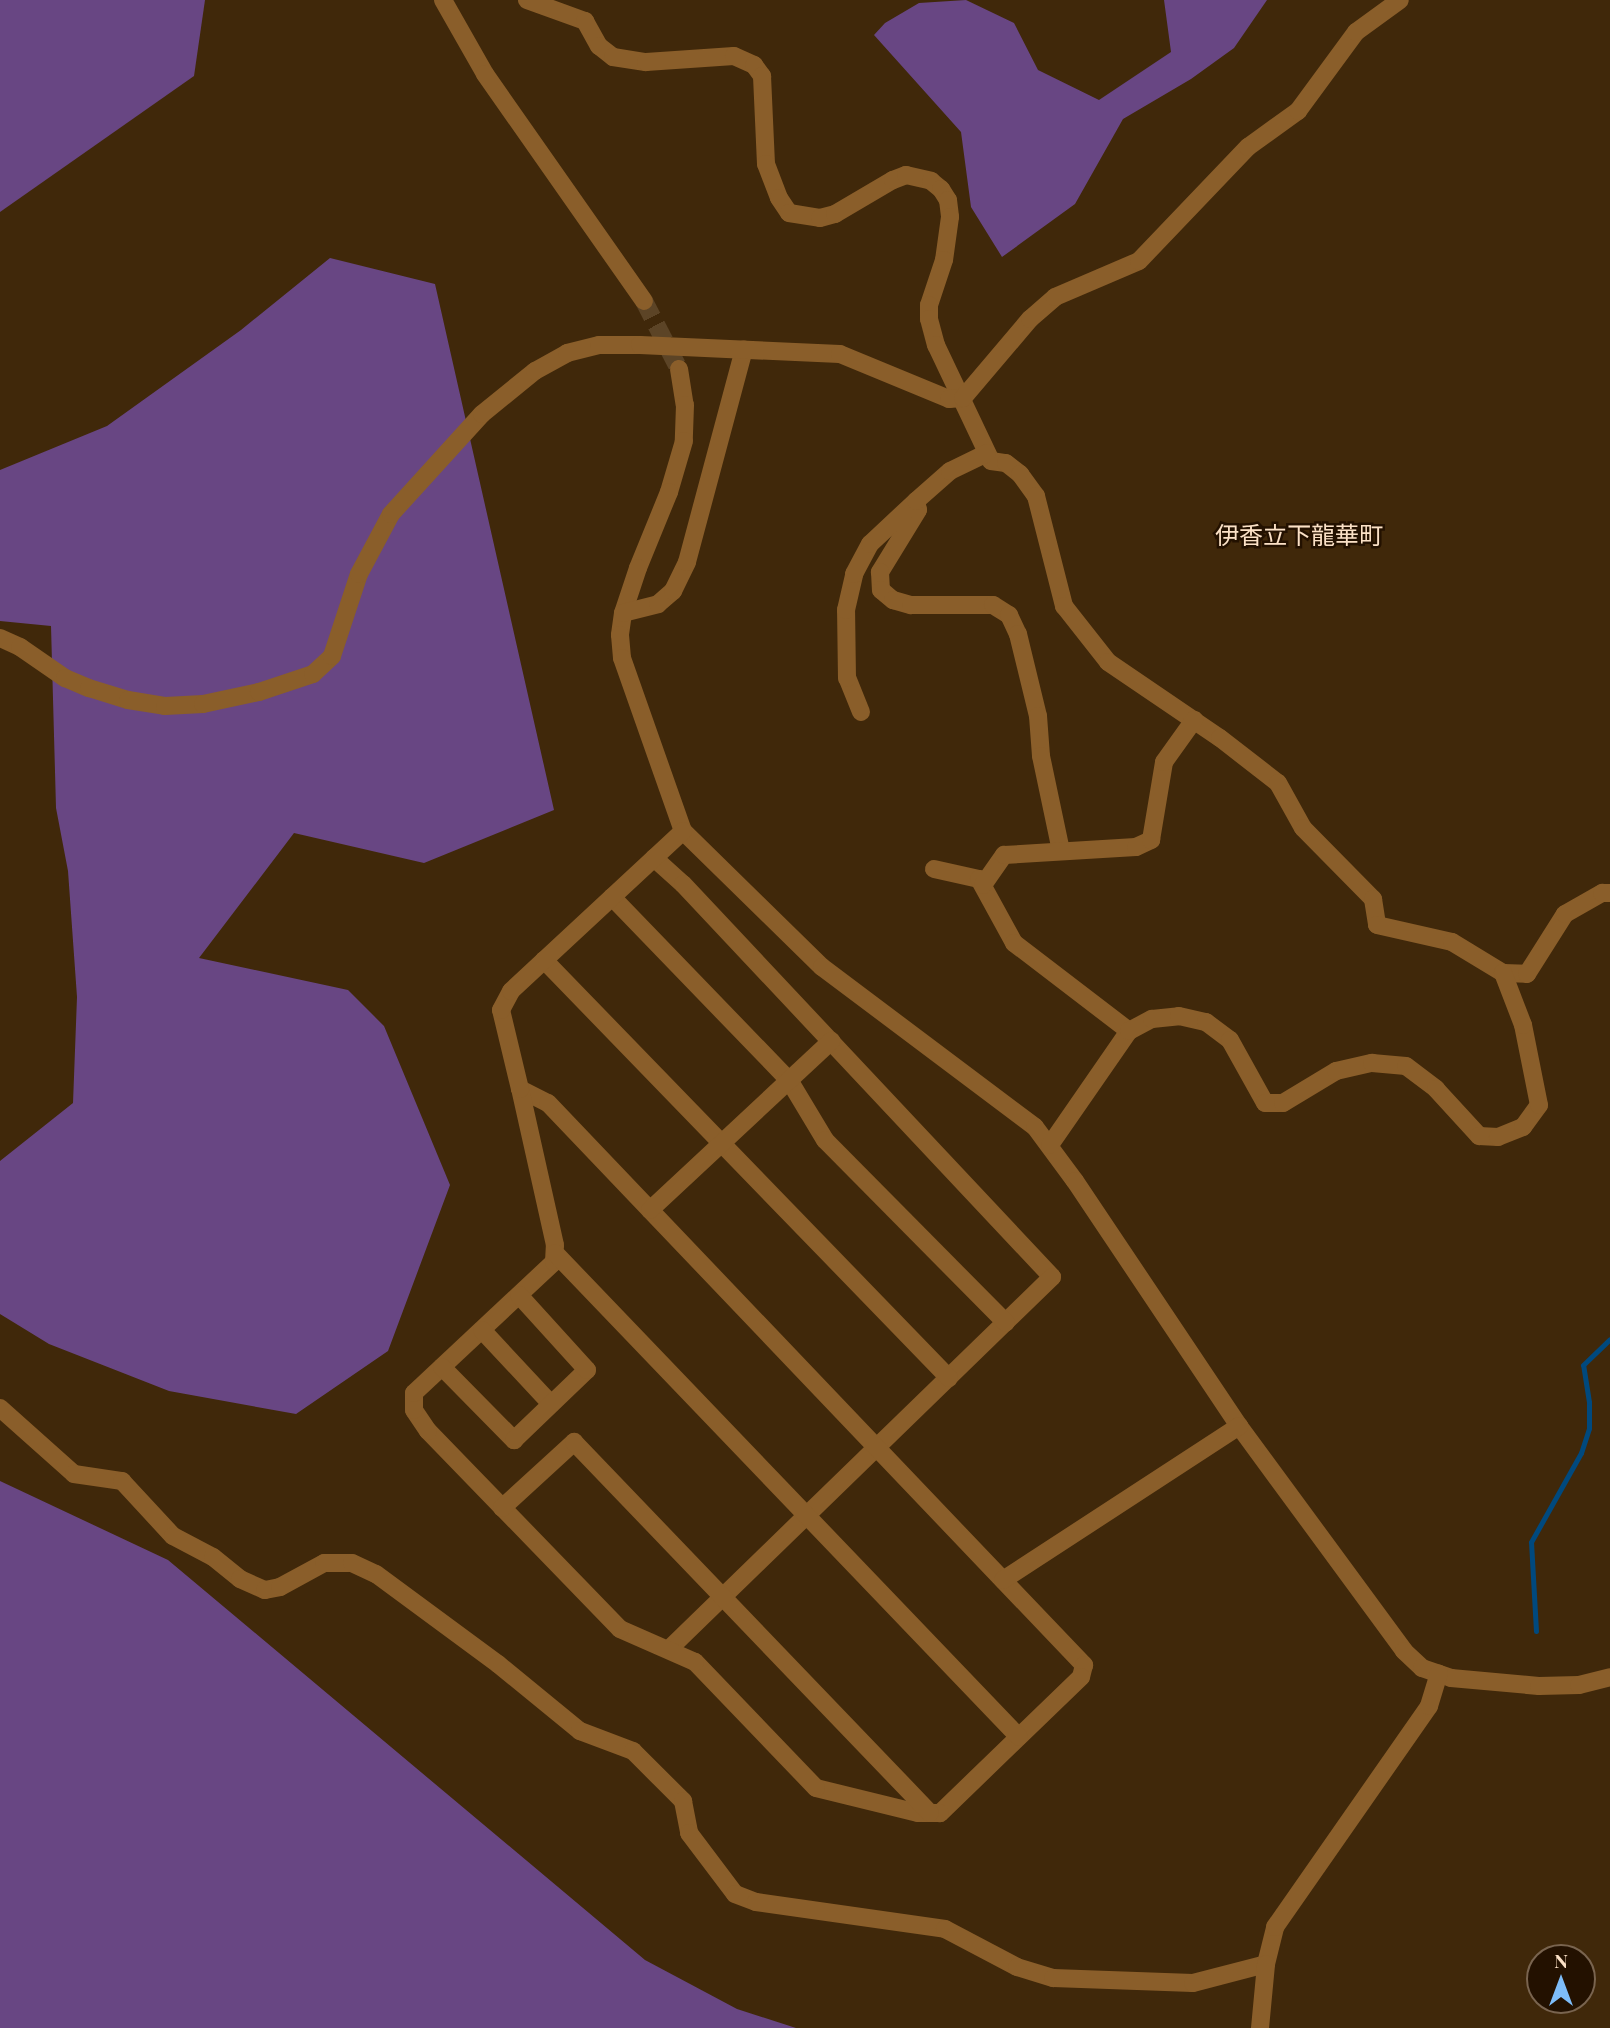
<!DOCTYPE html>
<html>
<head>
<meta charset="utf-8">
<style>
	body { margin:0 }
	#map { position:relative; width:1610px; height:2028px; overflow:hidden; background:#40280a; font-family:"Playfair Display","Noto Sans JP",serif }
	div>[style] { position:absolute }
	.green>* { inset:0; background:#684683 }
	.stream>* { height:5px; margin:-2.5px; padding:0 2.5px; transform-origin:2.5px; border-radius:2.5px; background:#00497e }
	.minor-tunnel>* { height:18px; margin-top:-9px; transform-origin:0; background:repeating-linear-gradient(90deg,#5c4426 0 18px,transparent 0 27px) }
	.minor>* { height:18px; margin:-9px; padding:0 9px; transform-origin:9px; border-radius:9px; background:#8a5e2a }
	span { translate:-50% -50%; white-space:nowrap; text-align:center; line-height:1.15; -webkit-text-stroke:5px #231100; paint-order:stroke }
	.quarter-label { font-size:24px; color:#fbe1c6 }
	.north { position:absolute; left:1526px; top:1944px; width:70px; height:70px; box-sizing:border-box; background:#231100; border:2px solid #79644f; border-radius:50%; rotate:0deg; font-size:19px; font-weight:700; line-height:28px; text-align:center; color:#fbe1c6 }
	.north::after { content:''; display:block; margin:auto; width:24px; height:32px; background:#7ebdf9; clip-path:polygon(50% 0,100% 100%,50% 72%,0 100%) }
</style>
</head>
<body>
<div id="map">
	<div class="green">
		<i style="clip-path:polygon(0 0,205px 0,194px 76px,0 212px)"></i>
		<i style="clip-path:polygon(966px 0,1014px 23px,1038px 70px,1099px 100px,1171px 52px,1164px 0,1267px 0,1234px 48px,1191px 79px,1123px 119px,1075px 204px,1002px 257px,971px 207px,961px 132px,874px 35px,885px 23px,919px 3px)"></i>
		<i style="clip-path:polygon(330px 258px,435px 284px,554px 810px,424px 863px,294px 833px,199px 958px,348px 990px,384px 1026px,450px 1185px,388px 1351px,296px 1414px,169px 1391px,49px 1344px,0 1314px,0 1161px,73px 1103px,77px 997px,68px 871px,56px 808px,51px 626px,0 621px,0 470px,107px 426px,241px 330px)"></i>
		<i style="clip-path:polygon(0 1481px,168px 1560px,645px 1960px,737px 2009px,796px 2028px,0 2028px)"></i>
	</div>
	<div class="stream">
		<i style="left:1536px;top:1631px;width:89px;rotate:-93.2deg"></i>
		<i style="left:1531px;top:1542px;width:102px;rotate:-60.7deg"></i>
		<i style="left:1581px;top:1453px;width:26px;rotate:-72deg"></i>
		<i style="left:1589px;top:1428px;width:26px;rotate:-90deg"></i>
		<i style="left:1589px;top:1402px;width:37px;rotate:-99deg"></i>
		<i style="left:1583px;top:1365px;width:37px;rotate:-44deg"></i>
	</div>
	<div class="minor-tunnel">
		<i style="left:644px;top:301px;width:76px;rotate:62.8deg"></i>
	</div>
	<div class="minor">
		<i style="left:443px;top:0;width:85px;rotate:60.4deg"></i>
		<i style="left:485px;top:74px;width:277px;rotate:55deg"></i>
		<i style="left:527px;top:0;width:62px;rotate:19.9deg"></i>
		<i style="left:585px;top:21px;width:29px;rotate:61deg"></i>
		<i style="left:599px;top:46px;width:18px;rotate:38deg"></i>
		<i style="left:613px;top:57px;width:33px;rotate:9deg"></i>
		<i style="left:646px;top:62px;width:88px;rotate:-3.9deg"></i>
		<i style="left:734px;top:56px;width:22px;rotate:24deg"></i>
		<i style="left:754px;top:65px;width:14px;rotate:54deg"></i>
		<i style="left:762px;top:76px;width:88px;rotate:87.4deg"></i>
		<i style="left:766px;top:164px;width:36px;rotate:69deg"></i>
		<i style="left:779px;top:198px;width:18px;rotate:56deg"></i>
		<i style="left:789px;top:213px;width:31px;rotate:9deg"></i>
		<i style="left:820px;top:218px;width:16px;rotate:-15deg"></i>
		<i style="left:835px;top:214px;width:67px;rotate:-30.4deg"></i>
		<i style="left:893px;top:180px;width:14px;rotate:-21deg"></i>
		<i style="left:906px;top:175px;width:26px;rotate:13deg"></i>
		<i style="left:931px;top:181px;width:13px;rotate:39deg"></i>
		<i style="left:941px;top:189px;width:13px;rotate:58deg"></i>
		<i style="left:948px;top:200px;width:17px;rotate:83deg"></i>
		<i style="left:950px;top:217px;width:43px;rotate:97.9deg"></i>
		<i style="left:944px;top:260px;width:47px;rotate:108.4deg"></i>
		<i style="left:929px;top:305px;width:14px;rotate:90deg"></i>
		<i style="left:929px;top:319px;width:27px;rotate:75deg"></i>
		<i style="left:936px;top:345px;width:128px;rotate:64.6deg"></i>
		<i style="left:991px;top:461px;width:15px;rotate:8deg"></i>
		<i style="left:1006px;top:463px;width:18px;rotate:38deg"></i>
		<i style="left:1020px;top:474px;width:27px;rotate:54deg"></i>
		<i style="left:1036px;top:496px;width:114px;rotate:75.7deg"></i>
		<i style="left:1064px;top:606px;width:71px;rotate:51.8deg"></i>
		<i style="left:1108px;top:662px;width:135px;rotate:34.2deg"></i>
		<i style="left:1220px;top:738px;width:73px;rotate:37.8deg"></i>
		<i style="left:1278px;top:783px;width:51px;rotate:60.9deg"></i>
		<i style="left:1303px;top:828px;width:100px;rotate:45.4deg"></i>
		<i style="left:1373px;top:899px;width:26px;rotate:81deg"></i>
		<i style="left:1377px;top:925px;width:77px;rotate:12.8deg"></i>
		<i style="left:1452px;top:942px;width:60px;rotate:31.3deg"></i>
		<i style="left:1503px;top:973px;width:24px;rotate:2deg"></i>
		<i style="left:1527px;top:974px;width:71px;rotate:-57.7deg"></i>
		<i style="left:1565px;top:914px;width:43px;rotate:-29.6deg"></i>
		<i style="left:1602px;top:893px;width:8px"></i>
		<i style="left:679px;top:369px;width:36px;rotate:81deg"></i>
		<i style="left:685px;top:405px;width:36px;rotate:92deg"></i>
		<i style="left:684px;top:441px;width:53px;rotate:106.4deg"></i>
		<i style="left:669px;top:492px;width:82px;rotate:112.2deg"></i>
		<i style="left:638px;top:568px;width:47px;rotate:108.4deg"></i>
		<i style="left:623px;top:613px;width:22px;rotate:98deg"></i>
		<i style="left:620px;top:635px;width:23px;rotate:85deg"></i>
		<i style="left:622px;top:658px;width:183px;rotate:70.6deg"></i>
		<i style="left:683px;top:831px;width:194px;rotate:44.4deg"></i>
		<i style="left:822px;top:967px;width:266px;rotate:36.9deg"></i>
		<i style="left:1035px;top:1127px;width:67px;rotate:53.5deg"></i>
		<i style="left:1075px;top:1181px;width:295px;rotate:56.2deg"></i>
		<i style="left:1239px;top:1426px;width:279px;rotate:53.7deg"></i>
		<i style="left:1404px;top:1651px;width:25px;rotate:43deg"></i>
		<i style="left:1422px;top:1668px;width:31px;rotate:19deg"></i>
		<i style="left:1451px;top:1678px;width:88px;rotate:5.2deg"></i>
		<i style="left:1539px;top:1686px;width:40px;rotate:-1.4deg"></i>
		<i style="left:1579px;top:1685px;width:32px;rotate:-14deg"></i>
		<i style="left:916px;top:501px;width:9px;rotate:77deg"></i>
		<i style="left:918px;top:510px;width:73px;rotate:121.5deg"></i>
		<i style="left:880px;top:572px;width:18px;rotate:87deg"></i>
		<i style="left:881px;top:590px;width:16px;rotate:40deg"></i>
		<i style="left:893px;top:600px;width:19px;rotate:16deg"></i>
		<i style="left:911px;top:605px;width:82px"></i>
		<i style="left:993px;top:605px;width:19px;rotate:32deg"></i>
		<i style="left:1009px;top:615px;width:21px;rotate:65deg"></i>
		<i style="left:1018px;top:634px;width:84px;rotate:76.3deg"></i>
		<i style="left:1038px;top:716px;width:40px;rotate:85.7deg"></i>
		<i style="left:1041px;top:756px;width:97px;rotate:78.1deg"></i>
		<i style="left:623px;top:613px;width:36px;rotate:-14deg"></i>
		<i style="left:658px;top:604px;width:20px;rotate:-41deg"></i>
		<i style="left:673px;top:591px;width:32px;rotate:-64deg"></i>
		<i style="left:687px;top:562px;width:220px;rotate:-75deg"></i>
		<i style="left:0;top:638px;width:22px;rotate:24deg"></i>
		<i style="left:20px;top:647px;width:55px;rotate:34.6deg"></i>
		<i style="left:65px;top:678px;width:26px;rotate:23deg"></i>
		<i style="left:89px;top:688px;width:41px;rotate:17.1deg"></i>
		<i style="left:128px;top:700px;width:37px;rotate:9deg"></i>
		<i style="left:165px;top:706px;width:38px;rotate:-3deg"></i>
		<i style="left:203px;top:704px;width:57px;rotate:-12.1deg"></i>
		<i style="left:259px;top:692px;width:57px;rotate:-18.4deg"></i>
		<i style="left:313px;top:674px;width:26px;rotate:-43deg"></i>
		<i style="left:332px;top:656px;width:86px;rotate:-71.8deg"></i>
		<i style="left:359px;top:574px;width:68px;rotate:-61.9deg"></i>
		<i style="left:391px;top:514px;width:135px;rotate:-47.7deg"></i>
		<i style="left:482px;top:414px;width:68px;rotate:-39.1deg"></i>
		<i style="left:535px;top:371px;width:37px;rotate:-29deg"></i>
		<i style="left:567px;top:353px;width:33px;rotate:-14deg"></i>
		<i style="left:599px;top:345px;width:41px"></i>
		<i style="left:640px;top:345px;width:200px;rotate:2.6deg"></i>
		<i style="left:840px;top:354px;width:118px;rotate:22.4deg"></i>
		<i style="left:949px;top:399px;width:14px;rotate:-4deg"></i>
		<i style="left:963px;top:398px;width:104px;rotate:-49.7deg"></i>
		<i style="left:1030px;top:319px;width:33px;rotate:-41deg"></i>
		<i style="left:1055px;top:297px;width:91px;rotate:-23.2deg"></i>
		<i style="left:1139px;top:261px;width:158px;rotate:-46.3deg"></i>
		<i style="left:1248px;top:147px;width:62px;rotate:-35.8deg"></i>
		<i style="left:1298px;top:111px;width:98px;rotate:-53.7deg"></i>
		<i style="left:1356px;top:32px;width:54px;rotate:-36deg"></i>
		<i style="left:861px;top:712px;width:37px;rotate:-112deg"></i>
		<i style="left:847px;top:678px;width:68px;rotate:-90.8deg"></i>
		<i style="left:846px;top:610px;width:37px;rotate:-77deg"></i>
		<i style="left:854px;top:574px;width:34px;rotate:-62deg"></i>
		<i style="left:870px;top:544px;width:63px;rotate:-43.1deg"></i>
		<i style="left:916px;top:501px;width:45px;rotate:-41.4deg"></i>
		<i style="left:950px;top:471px;width:41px;rotate:-25.9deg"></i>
		<i style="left:654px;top:858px;width:39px;rotate:42deg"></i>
		<i style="left:683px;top:884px;width:539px;rotate:46.8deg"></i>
		<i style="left:1052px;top:1277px;width:534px;rotate:135.83deg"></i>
		<i style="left:934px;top:869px;width:46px;rotate:12.5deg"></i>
		<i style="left:979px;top:879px;width:73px;rotate:61.3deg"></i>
		<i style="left:1014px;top:943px;width:145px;rotate:37.4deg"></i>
		<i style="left:983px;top:885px;width:37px;rotate:-55deg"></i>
		<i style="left:1004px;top:855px;width:132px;rotate:-3.5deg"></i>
		<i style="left:1136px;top:847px;width:17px;rotate:-25deg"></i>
		<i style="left:1151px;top:840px;width:79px;rotate:-80.5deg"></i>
		<i style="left:1164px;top:762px;width:52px;rotate:-54.5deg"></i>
		<i style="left:612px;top:897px;width:255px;rotate:46deg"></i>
		<i style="left:789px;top:1080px;width:70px;rotate:59deg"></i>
		<i style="left:825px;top:1140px;width:257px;rotate:45.3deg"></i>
		<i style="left:544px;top:960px;width:582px;rotate:45.9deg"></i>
		<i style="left:520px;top:1089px;width:31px;rotate:27deg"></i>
		<i style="left:548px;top:1103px;width:777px;rotate:46.36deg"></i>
		<i style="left:1084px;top:1665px;width:12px;rotate:104deg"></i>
		<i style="left:1081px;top:1677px;width:196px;rotate:136deg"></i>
		<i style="left:940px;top:1813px;width:22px;rotate:180deg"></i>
		<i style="left:918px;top:1813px;width:105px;rotate:-166.2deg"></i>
		<i style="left:816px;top:1788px;width:175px;rotate:-133.8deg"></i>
		<i style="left:695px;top:1662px;width:82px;rotate:-156.3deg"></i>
		<i style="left:620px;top:1629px;width:276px;rotate:-134.1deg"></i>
		<i style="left:428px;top:1431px;width:25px;rotate:-124deg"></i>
		<i style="left:414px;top:1410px;width:17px;rotate:-90deg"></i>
		<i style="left:414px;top:1393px;width:192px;rotate:-43.1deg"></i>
		<i style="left:554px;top:1262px;width:17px;rotate:-87deg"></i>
		<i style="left:555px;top:1245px;width:160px;rotate:-102.6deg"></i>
		<i style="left:520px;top:1089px;width:81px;rotate:-103.5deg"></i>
		<i style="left:501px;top:1010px;width:21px;rotate:-62deg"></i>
		<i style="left:511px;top:991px;width:235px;rotate:-42.9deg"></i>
		<i style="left:1050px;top:1145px;width:139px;rotate:-55.3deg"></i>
		<i style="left:1129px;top:1031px;width:26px;rotate:-28deg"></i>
		<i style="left:1152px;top:1019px;width:27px;rotate:-6deg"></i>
		<i style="left:1179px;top:1016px;width:28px;rotate:13deg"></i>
		<i style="left:1206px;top:1022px;width:30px;rotate:37deg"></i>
		<i style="left:1230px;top:1040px;width:72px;rotate:60.9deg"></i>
		<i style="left:1265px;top:1103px;width:18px"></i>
		<i style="left:1283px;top:1103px;width:62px;rotate:-31.1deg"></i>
		<i style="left:1336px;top:1071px;width:37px;rotate:-13deg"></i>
		<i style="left:1372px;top:1063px;width:34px;rotate:5deg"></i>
		<i style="left:1406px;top:1066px;width:38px;rotate:37deg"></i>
		<i style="left:1436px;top:1089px;width:64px;rotate:47.5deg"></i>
		<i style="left:1479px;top:1136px;width:19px;rotate:3deg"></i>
		<i style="left:1498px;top:1137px;width:27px;rotate:-22deg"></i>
		<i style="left:1523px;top:1127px;width:27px;rotate:-54deg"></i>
		<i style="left:1539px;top:1105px;width:82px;rotate:-101.3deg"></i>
		<i style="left:1523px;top:1025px;width:56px;rotate:-111deg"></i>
		<i style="left:650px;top:1210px;width:248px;rotate:-43deg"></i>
		<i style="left:555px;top:1253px;width:670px;rotate:46.21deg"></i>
		<i style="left:482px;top:1330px;width:101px;rotate:47deg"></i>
		<i style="left:442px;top:1367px;width:103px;rotate:45.4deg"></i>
		<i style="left:514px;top:1440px;width:101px;rotate:-43.8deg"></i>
		<i style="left:587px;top:1370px;width:101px;rotate:-132.2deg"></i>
		<i style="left:0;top:1408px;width:99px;rotate:41.7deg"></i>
		<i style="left:74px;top:1474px;width:49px;rotate:8.3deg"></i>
		<i style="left:122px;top:1481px;width:75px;rotate:47.2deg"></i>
		<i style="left:173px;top:1536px;width:45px;rotate:27.7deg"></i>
		<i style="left:213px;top:1557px;width:35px;rotate:39deg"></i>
		<i style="left:240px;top:1579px;width:27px;rotate:24deg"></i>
		<i style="left:265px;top:1590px;width:15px;rotate:-11deg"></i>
		<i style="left:280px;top:1587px;width:50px;rotate:-28.6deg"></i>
		<i style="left:324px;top:1563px;width:28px"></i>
		<i style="left:352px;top:1563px;width:26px;rotate:25deg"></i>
		<i style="left:376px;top:1574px;width:152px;rotate:36.4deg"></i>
		<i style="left:498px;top:1664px;width:106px;rotate:39.3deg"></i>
		<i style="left:580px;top:1731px;width:57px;rotate:20.7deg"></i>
		<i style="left:633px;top:1751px;width:71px;rotate:45deg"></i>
		<i style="left:683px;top:1801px;width:33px;rotate:79deg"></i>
		<i style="left:689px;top:1833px;width:76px;rotate:53deg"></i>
		<i style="left:735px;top:1894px;width:22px;rotate:21deg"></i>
		<i style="left:756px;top:1902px;width:191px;rotate:8.1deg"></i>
		<i style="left:945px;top:1929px;width:81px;rotate:27.8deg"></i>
		<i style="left:1017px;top:1967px;width:38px;rotate:17deg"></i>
		<i style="left:1053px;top:1978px;width:140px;rotate:2deg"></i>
		<i style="left:1193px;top:1983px;width:75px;rotate:-14.6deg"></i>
		<i style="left:1266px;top:1964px;width:38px;rotate:-76deg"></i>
		<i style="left:1275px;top:1927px;width:269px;rotate:-55.1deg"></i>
		<i style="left:1429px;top:1706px;width:34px;rotate:-73deg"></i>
		<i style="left:502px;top:1508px;width:98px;rotate:-42.5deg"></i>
		<i style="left:574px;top:1442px;width:514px;rotate:46.18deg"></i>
		<i style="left:1003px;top:1580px;width:282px;rotate:-33.1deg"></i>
		<i style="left:1260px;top:2028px;width:64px;rotate:-84.6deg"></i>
	</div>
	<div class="quarter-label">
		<span style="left:1299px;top:535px">伊香立下龍華町</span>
	</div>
	<div class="north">N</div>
</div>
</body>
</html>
